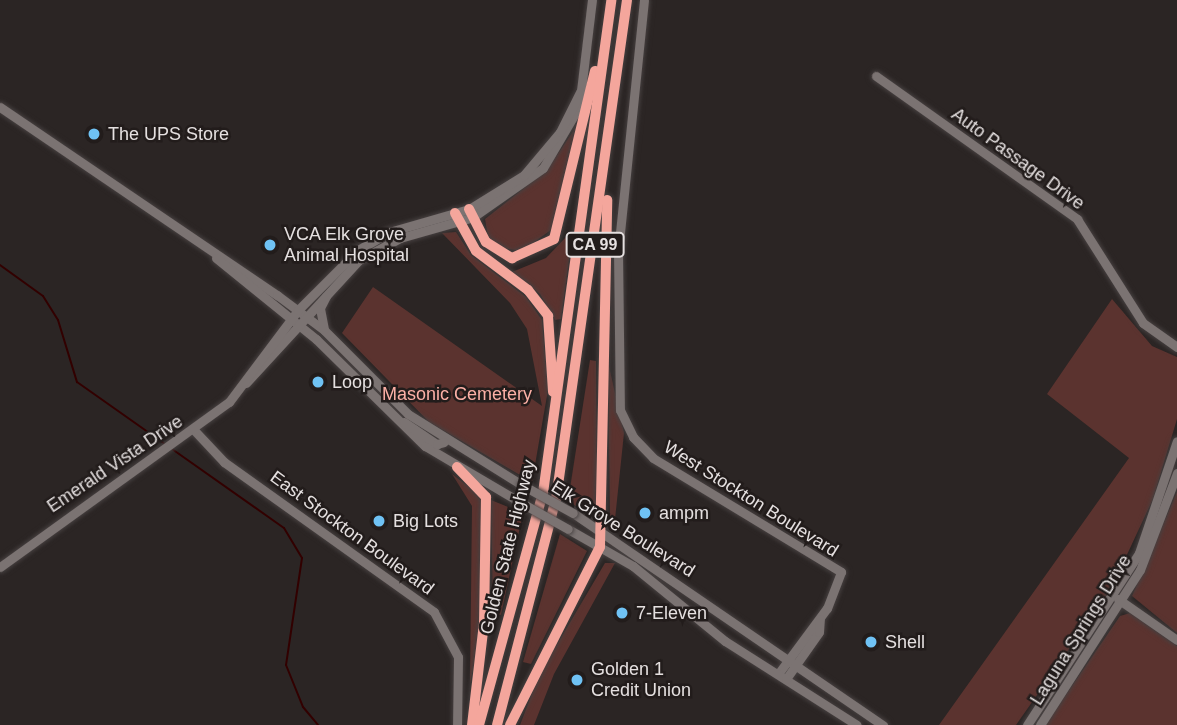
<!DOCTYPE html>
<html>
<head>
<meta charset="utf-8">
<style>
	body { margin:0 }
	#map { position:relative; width:1177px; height:725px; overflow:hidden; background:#2b2524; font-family:Helvetica,sans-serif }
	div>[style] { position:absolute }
	.green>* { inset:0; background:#5b332f }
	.stream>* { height:2px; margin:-1px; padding:0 1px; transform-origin:1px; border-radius:1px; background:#320000 }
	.roads { filter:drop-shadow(0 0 2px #464040) drop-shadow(0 0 2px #464040) }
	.secondary>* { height:9px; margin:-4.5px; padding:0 4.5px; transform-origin:4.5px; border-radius:4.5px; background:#7b7372 }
	.highway>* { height:10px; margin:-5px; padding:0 5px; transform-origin:5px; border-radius:5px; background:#f4a69c }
	.bridges { filter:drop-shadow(0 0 2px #464040) drop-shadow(0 0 2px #464040) }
	.secondary-bridge>* { height:9px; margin:-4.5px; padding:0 4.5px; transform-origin:4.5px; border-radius:4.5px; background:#7b7372 }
	.dots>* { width:19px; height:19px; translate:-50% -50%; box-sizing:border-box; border:4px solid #221c1b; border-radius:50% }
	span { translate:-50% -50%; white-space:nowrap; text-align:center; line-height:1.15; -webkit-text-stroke:5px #221c1b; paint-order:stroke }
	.shield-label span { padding:2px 5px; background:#221c1b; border:2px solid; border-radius:5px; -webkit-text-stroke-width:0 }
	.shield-label { font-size:16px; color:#e5e0e0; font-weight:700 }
	.poi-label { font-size:18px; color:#e5e0e0 }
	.left { translate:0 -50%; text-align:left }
	.street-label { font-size:18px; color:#e5e0e0 }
	.park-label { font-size:18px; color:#fcb0a6 }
</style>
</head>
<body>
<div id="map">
	<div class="green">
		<i style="clip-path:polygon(584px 98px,555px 227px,522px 251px,501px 248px,488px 237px,485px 219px,547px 170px,574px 130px)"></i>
		<i style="clip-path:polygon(456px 232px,471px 255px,526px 297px,542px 320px,548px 390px,532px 482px,429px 422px,342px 333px,373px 287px,542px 406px,527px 329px,510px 303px,442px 233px)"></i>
		<i style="clip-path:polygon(566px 237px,572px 238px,561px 319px,555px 320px,540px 294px,512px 272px,546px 258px)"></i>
		<i style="clip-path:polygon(1112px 299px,1152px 346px,1177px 357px,1177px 419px,1153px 499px,1110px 591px,1016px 725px,939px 725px,1129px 458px,1047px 394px)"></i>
		<i style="clip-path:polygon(590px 360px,596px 361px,597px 513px,590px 515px,568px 501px)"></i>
		<i style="clip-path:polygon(608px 362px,624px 433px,614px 529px,610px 522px)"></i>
		<i style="clip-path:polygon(452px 474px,482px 497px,479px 641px,470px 684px,472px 506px)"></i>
		<i style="clip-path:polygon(1177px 492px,1177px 633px,1132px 596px)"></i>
		<i style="clip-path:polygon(491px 500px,523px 513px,501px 615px,493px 612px)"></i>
		<i style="clip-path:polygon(560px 534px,587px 551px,531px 664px,523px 662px)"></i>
		<i style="clip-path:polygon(605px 563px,615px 563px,554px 674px,534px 725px,520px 725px,539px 675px)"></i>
		<i style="clip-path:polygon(1130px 613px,1177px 646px,1177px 725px,1045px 725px,1120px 616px)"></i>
	</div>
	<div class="stream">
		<i style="left:0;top:265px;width:53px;rotate:35.8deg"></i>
		<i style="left:43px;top:296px;width:28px;rotate:58deg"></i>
		<i style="left:58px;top:320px;width:65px;rotate:73deg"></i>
		<i style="left:77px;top:382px;width:108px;rotate:35.2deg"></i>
		<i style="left:172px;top:449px;width:137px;rotate:35.2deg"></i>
		<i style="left:284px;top:528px;width:35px;rotate:59deg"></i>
		<i style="left:302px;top:558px;width:108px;rotate:98.5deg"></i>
		<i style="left:286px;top:665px;width:45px;rotate:68deg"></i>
		<i style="left:303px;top:707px;width:23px;rotate:50deg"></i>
	</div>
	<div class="roads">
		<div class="secondary">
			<i style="left:644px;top:0;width:252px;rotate:95.9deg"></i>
			<i style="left:618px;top:251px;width:159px;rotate:89.3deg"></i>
			<i style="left:620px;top:410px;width:30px;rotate:64deg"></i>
			<i style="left:633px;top:437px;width:29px;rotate:46deg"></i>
			<i style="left:653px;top:458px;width:220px;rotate:31.2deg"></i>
			<i style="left:841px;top:572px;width:39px;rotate:111deg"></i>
			<i style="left:827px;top:608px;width:82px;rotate:126.6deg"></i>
			<i style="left:876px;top:76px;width:247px;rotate:35.4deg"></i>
			<i style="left:1077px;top:219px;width:123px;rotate:57.6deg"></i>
			<i style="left:1143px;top:323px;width:42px;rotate:35.2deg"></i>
			<i style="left:0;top:107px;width:335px;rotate:34.2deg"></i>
			<i style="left:277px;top:295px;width:59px;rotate:36.7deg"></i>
			<i style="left:324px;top:330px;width:119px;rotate:45deg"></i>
			<i style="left:408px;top:414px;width:134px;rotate:31.9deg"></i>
			<i style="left:216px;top:258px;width:129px;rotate:39deg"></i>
			<i style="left:316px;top:339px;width:153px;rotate:44.5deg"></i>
			<i style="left:425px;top:446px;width:108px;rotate:30.6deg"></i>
			<i style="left:324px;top:329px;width:21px;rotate:-101deg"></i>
			<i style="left:320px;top:308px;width:13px;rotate:-63deg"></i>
			<i style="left:246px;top:383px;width:167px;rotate:-47.4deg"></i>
			<i style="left:359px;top:260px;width:47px;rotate:-28.2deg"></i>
			<i style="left:400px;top:238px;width:76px;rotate:-16deg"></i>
			<i style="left:473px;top:217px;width:85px;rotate:-35deg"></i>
			<i style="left:543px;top:168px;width:71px;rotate:-59.5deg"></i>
			<i style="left:579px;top:107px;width:108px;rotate:-83.1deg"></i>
			<i style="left:404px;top:422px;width:40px;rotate:34deg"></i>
			<i style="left:437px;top:444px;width:7px;rotate:-16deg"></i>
			<i style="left:194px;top:430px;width:44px;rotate:46.8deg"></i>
			<i style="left:224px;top:462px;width:258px;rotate:35.5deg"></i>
			<i style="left:434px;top:612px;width:51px;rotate:61.9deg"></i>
			<i style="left:458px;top:657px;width:68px;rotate:90.8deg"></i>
			<i style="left:573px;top:513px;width:376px;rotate:34.4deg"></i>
			<i style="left:568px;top:529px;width:75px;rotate:29.6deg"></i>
			<i style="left:633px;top:566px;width:119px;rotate:39.2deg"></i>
			<i style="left:725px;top:641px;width:156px;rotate:32.5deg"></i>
			<i style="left:0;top:567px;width:282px;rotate:-35.8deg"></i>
			<i style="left:229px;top:402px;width:115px;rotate:-53.1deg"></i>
			<i style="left:298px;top:310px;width:85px;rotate:-45deg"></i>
			<i style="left:358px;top:250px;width:36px;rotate:-30deg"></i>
			<i style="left:389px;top:232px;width:83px;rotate:-16deg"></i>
			<i style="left:469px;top:209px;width:65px;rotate:-31.7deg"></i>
			<i style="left:524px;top:175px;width:56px;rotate:-50.1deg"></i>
			<i style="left:560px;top:132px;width:45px;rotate:-63.4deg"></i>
			<i style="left:1118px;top:599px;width:72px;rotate:34.8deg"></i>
			<i style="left:786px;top:679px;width:57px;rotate:-54.9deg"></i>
			<i style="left:819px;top:632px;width:13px;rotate:-86deg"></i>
			<i style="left:1027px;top:725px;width:205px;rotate:-56.9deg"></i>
			<i style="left:1139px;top:553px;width:118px;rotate:-71.3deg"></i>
			<i style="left:1040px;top:725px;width:184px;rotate:-57.2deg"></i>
			<i style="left:1140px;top:570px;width:104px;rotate:-69.1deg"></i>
		</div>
		<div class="highway">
			<i style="left:469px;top:209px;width:37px;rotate:63deg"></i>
			<i style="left:486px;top:242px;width:31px;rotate:32deg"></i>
			<i style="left:512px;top:258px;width:46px;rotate:-24.3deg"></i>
			<i style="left:554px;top:239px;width:173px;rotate:-76.3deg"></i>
			<i style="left:455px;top:213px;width:43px;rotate:61.1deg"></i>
			<i style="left:476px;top:251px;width:65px;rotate:36.9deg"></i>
			<i style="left:528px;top:290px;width:33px;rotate:52deg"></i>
			<i style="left:548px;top:316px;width:76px;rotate:86.2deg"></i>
			<i style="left:457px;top:467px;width:42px;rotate:46deg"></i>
			<i style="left:486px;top:497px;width:126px;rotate:90.9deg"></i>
			<i style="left:484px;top:623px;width:103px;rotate:96.7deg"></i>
			<i style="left:479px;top:725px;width:241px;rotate:-74.6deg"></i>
			<i style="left:543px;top:493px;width:498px;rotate:-82.1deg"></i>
			<i style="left:497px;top:725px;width:234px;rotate:-75.4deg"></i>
			<i style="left:556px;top:499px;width:504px;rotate:-81.9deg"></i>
			<i style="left:510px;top:725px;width:199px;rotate:-63.2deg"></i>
			<i style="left:600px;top:547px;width:347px;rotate:-88.8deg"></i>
		</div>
	</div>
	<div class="bridges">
		<div class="secondary-bridge">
			<i style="left:522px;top:485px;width:58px;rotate:28.8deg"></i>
			<i style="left:518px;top:501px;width:57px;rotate:29.2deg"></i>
		</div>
	</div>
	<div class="dots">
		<i style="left:94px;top:134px;background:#6fc2f4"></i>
		<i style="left:270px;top:245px;background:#6fc2f4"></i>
		<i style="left:318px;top:382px;background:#6fc2f4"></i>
		<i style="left:645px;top:513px;background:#6fc2f4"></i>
		<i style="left:379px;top:521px;background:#6fc2f4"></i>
		<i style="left:622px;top:613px;background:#6fc2f4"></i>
		<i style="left:871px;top:642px;background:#6fc2f4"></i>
		<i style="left:577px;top:680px;background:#6fc2f4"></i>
	</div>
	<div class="shield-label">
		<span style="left:595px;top:245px">CA 99</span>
	</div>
	<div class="poi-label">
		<span class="left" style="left:108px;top:134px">The UPS Store</span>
		<span class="left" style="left:284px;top:245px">VCA Elk Grove<br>Animal Hospital</span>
		<span class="left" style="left:332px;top:382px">Loop</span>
		<span class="left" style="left:659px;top:513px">ampm</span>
		<span class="left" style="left:393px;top:521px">Big Lots</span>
		<span class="left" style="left:636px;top:613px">7-Eleven</span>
		<span class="left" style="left:885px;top:642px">Shell</span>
		<span class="left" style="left:591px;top:680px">Golden 1<br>Credit Union</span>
	</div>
	<div class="street-label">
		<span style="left:1018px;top:159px;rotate:36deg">Auto Passage Drive</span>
		<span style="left:115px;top:464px;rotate:-34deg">Emerald Vista Drive</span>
		<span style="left:751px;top:499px;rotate:32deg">West Stockton Boulevard</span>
		<span style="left:623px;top:529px;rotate:32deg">Elk Grove Boulevard</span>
		<span style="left:352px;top:533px;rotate:36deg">East Stockton Boulevard</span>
		<span style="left:508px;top:547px;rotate:-76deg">Golden State Highway</span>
		<span style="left:1081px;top:630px;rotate:-58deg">Laguna Springs Drive</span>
	</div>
	<div class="park-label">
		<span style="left:457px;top:394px">Masonic Cemetery</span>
	</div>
</div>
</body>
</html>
